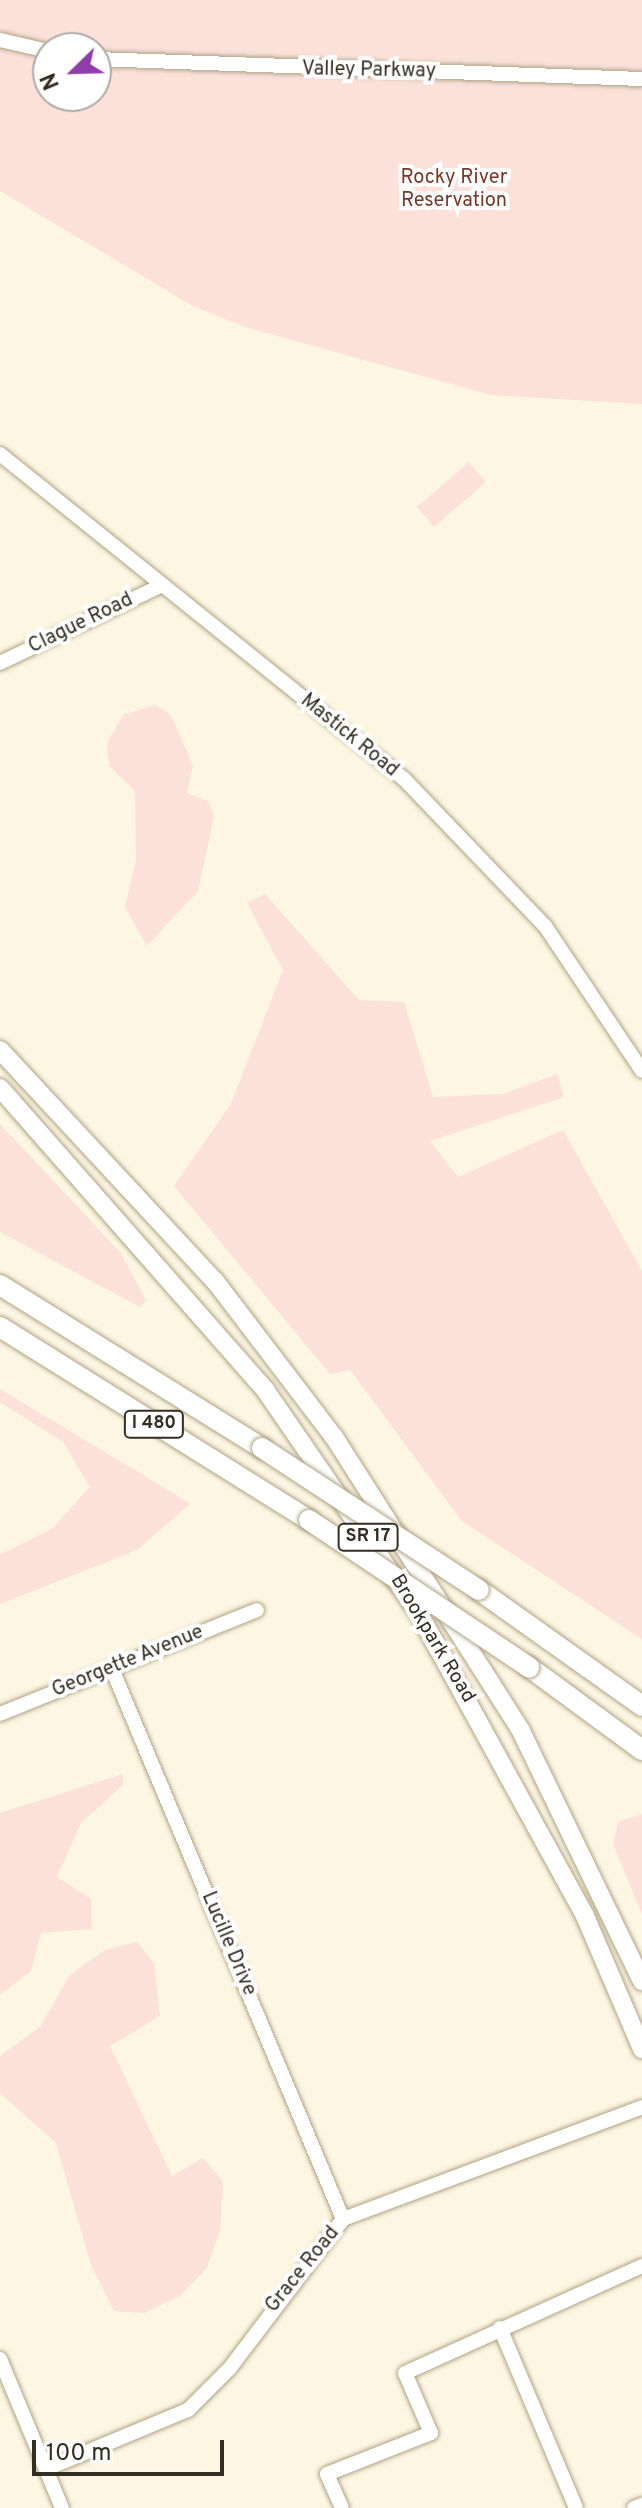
<!DOCTYPE html>
<html>
<head>
<meta charset="utf-8">
<style>
	body { margin:0 }
	#map { position:relative; width:642px; height:2508px; overflow:hidden; background:#fdf6e2; font-family:Overpass,sans-serif }
	div>[style] { position:absolute }
	.green>* { inset:0; background:#fbe1da }
	.roads { filter:drop-shadow(0 0 2px #afa385) drop-shadow(0 0 2px #afa385) }
	.minor>* { height:14px; margin:-7px; padding:0 7px; transform-origin:7px; border-radius:7px; background:#fff }
	.major>* { height:18px; margin:-9px; padding:0 9px; transform-origin:9px; border-radius:9px; background:#fff }
	.highway>* { height:20px; margin:-10px; padding:0 10px; transform-origin:10px; border-radius:10px; background:#fff }
	.bridges { filter:drop-shadow(0 0 2px #afa385) drop-shadow(0 0 2px #afa385) }
	.highway-bridge>* { height:20px; margin:-10px; padding:0 10px; transform-origin:10px; border-radius:10px; background:#fff }
	span { translate:-50% -50%; white-space:nowrap; text-align:center; line-height:1.15; -webkit-text-stroke:8px #fff; paint-order:stroke }
	.shield-label span { padding:2px 6px; background:#fff; border:2px solid; border-radius:6px; -webkit-text-stroke-width:0 }
	.shield-label { font-size:18px; color:#332e22; font-weight:700 }
	.street-label { font-size:20px; color:#332e22 }
	.park-label { font-size:20px; color:#743929 }
	.north { position:absolute; left:32px; top:32px; width:80px; height:80px; box-sizing:border-box; background:#fff; border:2px solid #adaba7; border-radius:50%; rotate:247deg; font-size:22px; font-weight:700; line-height:32px; text-align:center; color:#332e22 }
	.north::after { content:''; display:block; margin:auto; width:28px; height:36px; background:#903dac; clip-path:polygon(50% 0,100% 100%,50% 72%,0 100%) }
	.scale { position:absolute; left:32px; top:2440px; width:192px; height:36px; box-sizing:border-box; border:4px solid #332e22; border-top:0; padding-left:10px; font-size:24px; line-height:28px; white-space:nowrap; color:#332e22; -webkit-text-stroke:6px #fff; paint-order:stroke }
</style>
</head>
<body>
<div id="map">
	<div class="green">
		<i style="clip-path:polygon(evenodd,0 0,642px 0,642px 404px,491px 395px,245px 327px,193px 306px,0 191px,0 0,48px 48px,96px 48px,96px 96px,48px 96px,48px 48px)"></i>
		<i style="clip-path:polygon(469px 462px,486px 482px,434px 527px,417px 507px)"></i>
		<i style="clip-path:polygon(155px 705px,171px 715px,193px 766px,187px 793px,208px 801px,214px 816px,198px 891px,147px 946px,125px 907px,136px 860px,135px 791px,109px 766px,107px 743px,123px 715px)"></i>
		<i style="clip-path:polygon(265px 894px,359px 1000px,404px 1002px,433px 1097px,503px 1094px,557px 1074px,564px 1097px,430px 1141px,458px 1177px,563px 1130px,642px 1271px,642px 1639px,462px 1521px,350px 1370px,330px 1374px,174px 1186px,231px 1104px,283px 970px,247px 903px)"></i>
		<i style="clip-path:polygon(0 1124px,120px 1252px,146px 1300px,140px 1307px,0 1232px)"></i>
		<i style="clip-path:polygon(0 1389px,178px 1496px,190px 1504px,137px 1550px,0 1604px,0 1555px,52px 1529px,90px 1487px,63px 1442px,0 1402px)"></i>
		<i style="clip-path:polygon(123px 1774px,123px 1785px,81px 1823px,57px 1877px,91px 1899px,92px 1929px,41px 1933px,31px 1971px,0 1995px,0 1813px)"></i>
		<i style="clip-path:polygon(642px 1814px,642px 1914px,613px 1844px,618px 1822px)"></i>
		<i style="clip-path:polygon(137px 1942px,154px 1963px,160px 2016px,110px 2046px,172px 2176px,203px 2158px,223px 2181px,220px 2231px,206px 2269px,180px 2296px,144px 2313px,114px 2311px,91px 2265px,56px 2143px,0 2093px,0 2056px,40px 2027px,70px 1975px,105px 1950px)"></i>
	</div>
	<div class="roads">
		<div class="minor">
			<i style="left:0;top:40px;width:49px;rotate:12.9deg"></i>
			<i style="left:96px;top:59px;width:546px;rotate:2.1deg"></i>
			<i style="left:0;top:454px;width:518px;rotate:38.82deg"></i>
			<i style="left:404px;top:779px;width:204px;rotate:46.2deg"></i>
			<i style="left:545px;top:926px;width:174px;rotate:56.2deg"></i>
			<i style="left:0;top:663px;width:180px;rotate:-25.7deg"></i>
			<i style="left:112px;top:1669px;width:597px;rotate:67.22deg"></i>
			<i style="left:0;top:1714px;width:277px;rotate:-22deg"></i>
			<i style="left:500px;top:2328px;width:195px;rotate:67.1deg"></i>
			<i style="left:0;top:2359px;width:161px;rotate:67.4deg"></i>
			<i style="left:46px;top:2469px;width:154px;rotate:-22.6deg"></i>
			<i style="left:188px;top:2410px;width:59px;rotate:-45deg"></i>
			<i style="left:230px;top:2368px;width:187px;rotate:-52.8deg"></i>
			<i style="left:343px;top:2219px;width:319px;rotate:-20.5deg"></i>
			<i style="left:342px;top:2508px;width:37px;rotate:-114deg"></i>
			<i style="left:327px;top:2474px;width:112px;rotate:-21.5deg"></i>
			<i style="left:431px;top:2433px;width:65px;rotate:-113.4deg"></i>
			<i style="left:405px;top:2373px;width:260px;rotate:-24.3deg"></i>
			<i style="left:634px;top:2508px;width:9px;rotate:-21deg"></i>
		</div>
		<div class="major">
			<i style="left:0;top:1050px;width:316px;rotate:47.1deg"></i>
			<i style="left:215px;top:1281px;width:196px;rotate:52.7deg"></i>
			<i style="left:334px;top:1437px;width:348px;rotate:57.5deg"></i>
			<i style="left:521px;top:1731px;width:278px;rotate:64.2deg"></i>
			<i style="left:0;top:1088px;width:403px;rotate:48.7deg"></i>
			<i style="left:266px;top:1391px;width:268px;rotate:55.5deg"></i>
			<i style="left:418px;top:1612px;width:347px;rotate:61.2deg"></i>
			<i style="left:585px;top:1916px;width:145px;rotate:66.8deg"></i>
		</div>
		<div class="highway">
			<i style="left:0;top:1285px;width:309px;rotate:31.9deg"></i>
			<i style="left:0;top:1327px;width:364px;rotate:32deg"></i>
			<i style="left:479px;top:1590px;width:200px;rotate:35.4deg"></i>
			<i style="left:529px;top:1667px;width:140px;rotate:36.3deg"></i>
		</div>
	</div>
	<div class="bridges">
		<div class="highway-bridge">
			<i style="left:262px;top:1448px;width:259px;rotate:33.2deg"></i>
			<i style="left:309px;top:1520px;width:265px;rotate:33.8deg"></i>
		</div>
	</div>
	<div class="shield-label">
		<span style="left:154px;top:1424px">I 480</span>
		<span style="left:368px;top:1537px">SR 17</span>
	</div>
	<div class="street-label">
		<span style="left:369px;top:71px;rotate:1deg">Valley Parkway</span>
		<span style="left:81px;top:624px;rotate:-26deg">Clague Road</span>
		<span style="left:349px;top:736px;rotate:39deg">Mastick Road</span>
		<span style="left:432px;top:1639px;rotate:59deg">Brookpark Road</span>
		<span style="left:128px;top:1662px;rotate:-22deg">Georgette Avenue</span>
		<span style="left:228px;top:1944px;rotate:67deg">Lucille Drive</span>
		<span style="left:303px;top:2270px;rotate:-51deg">Grace Road</span>
	</div>
	<div class="park-label">
		<span style="left:454px;top:190px">Rocky River<br>Reservation</span>
	</div>
	<div class="north">N</div>
	<div class="scale">100 m</div>
</div>
</body>
</html>
